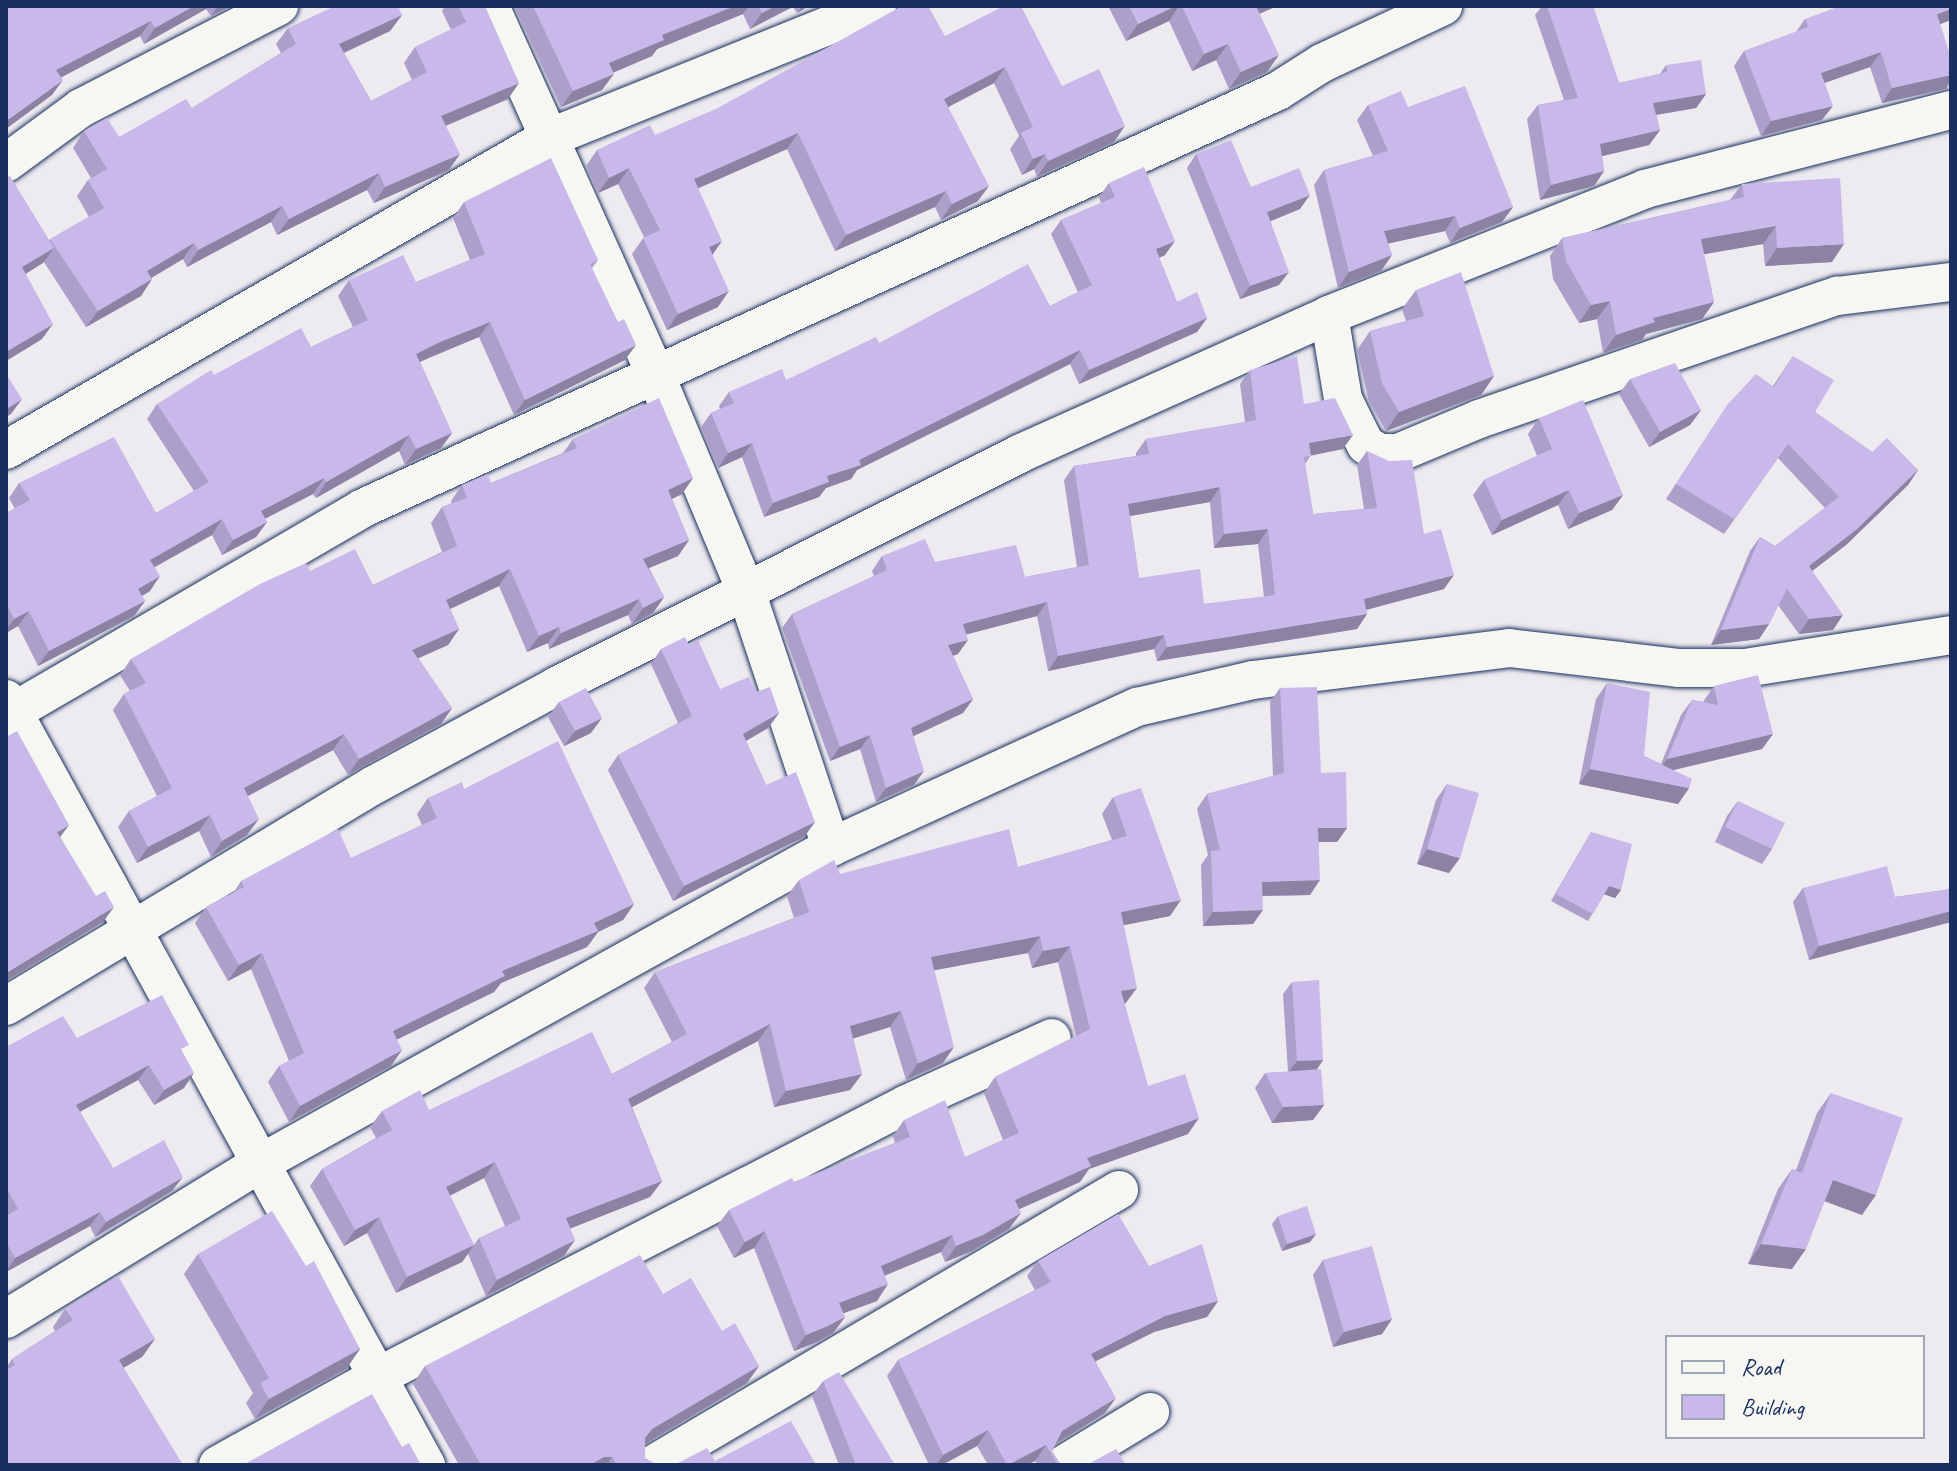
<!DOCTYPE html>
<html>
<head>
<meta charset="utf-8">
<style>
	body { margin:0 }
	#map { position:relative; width:1957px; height:1471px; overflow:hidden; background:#edeaf0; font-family:Caveat,sans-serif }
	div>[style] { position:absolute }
	.roads { filter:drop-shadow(0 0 2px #1b2f5e) drop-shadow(0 0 2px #1b2f5e) }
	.street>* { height:38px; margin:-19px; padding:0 19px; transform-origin:19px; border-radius:19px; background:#f6f6f2 }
	.wall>* { inset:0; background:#ac9fc9 }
	.shaded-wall>* { inset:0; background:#8c82a4 }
	.building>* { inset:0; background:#c8b9ea }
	span { translate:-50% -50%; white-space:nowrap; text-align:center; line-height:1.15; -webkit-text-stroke:6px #f6f6f2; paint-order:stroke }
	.frame { position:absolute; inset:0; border:8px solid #1b2f5e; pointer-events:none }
	.legend { position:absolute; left:1665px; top:1335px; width:260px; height:104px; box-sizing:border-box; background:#f6f6f2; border:2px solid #9ea6b7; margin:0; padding:10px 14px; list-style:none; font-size:24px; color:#1b2f5e }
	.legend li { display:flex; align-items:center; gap:16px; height:40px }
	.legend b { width:40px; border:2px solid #9ea6b7 }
</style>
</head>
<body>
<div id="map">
	<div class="roads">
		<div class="street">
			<i style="left:490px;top:6px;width:406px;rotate:65.8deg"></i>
			<i style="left:656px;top:376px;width:233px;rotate:67.3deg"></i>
			<i style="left:746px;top:591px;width:270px;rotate:71.6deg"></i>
			<i style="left:6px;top:163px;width:93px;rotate:-36.3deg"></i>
			<i style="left:81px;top:108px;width:223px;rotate:-27.3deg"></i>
			<i style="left:1329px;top:315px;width:85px;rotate:80.5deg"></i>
			<i style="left:1343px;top:399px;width:34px;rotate:64deg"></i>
			<i style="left:1358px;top:430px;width:17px;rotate:62deg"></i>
			<i style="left:1366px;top:445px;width:16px;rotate:30deg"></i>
			<i style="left:1380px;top:453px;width:18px"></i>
			<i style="left:1398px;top:453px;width:88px;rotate:-22.8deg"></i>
			<i style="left:1479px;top:419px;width:379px;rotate:-19deg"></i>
			<i style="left:1837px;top:296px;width:115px;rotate:-7deg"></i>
			<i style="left:6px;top:450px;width:623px;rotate:-29.94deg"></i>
			<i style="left:546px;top:139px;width:357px;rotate:-21.9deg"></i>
			<i style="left:6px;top:699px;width:874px;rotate:61.26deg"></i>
			<i style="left:6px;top:716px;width:413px;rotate:-30.2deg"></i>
			<i style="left:363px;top:508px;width:1006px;rotate:-24.5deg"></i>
			<i style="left:1278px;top:91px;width:52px;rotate:-32.5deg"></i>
			<i style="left:1322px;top:63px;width:134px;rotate:-25.2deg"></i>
			<i style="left:6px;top:1006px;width:429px;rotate:-31deg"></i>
			<i style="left:374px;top:785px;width:208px;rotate:-28.4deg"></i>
			<i style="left:557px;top:686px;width:519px;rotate:-26.66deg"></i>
			<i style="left:1021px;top:453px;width:338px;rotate:-24.1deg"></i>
			<i style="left:1329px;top:315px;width:340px;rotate:-21.7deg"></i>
			<i style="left:1645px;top:189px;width:316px;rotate:-14.5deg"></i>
			<i style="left:6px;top:1319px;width:297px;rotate:-31.5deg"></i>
			<i style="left:259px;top:1164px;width:654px;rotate:-29deg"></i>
			<i style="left:831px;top:847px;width:337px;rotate:-24.6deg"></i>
			<i style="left:1137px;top:707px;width:119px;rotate:-13.1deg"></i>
			<i style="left:1253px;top:680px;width:258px;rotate:-7.1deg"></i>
			<i style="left:1509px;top:648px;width:170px;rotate:6.7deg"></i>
			<i style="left:1678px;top:668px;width:67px"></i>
			<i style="left:1745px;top:668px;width:209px;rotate:-9.1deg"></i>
			<i style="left:218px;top:1465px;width:179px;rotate:-29deg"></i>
			<i style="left:375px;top:1378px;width:598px;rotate:-27.25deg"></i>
			<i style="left:907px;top:1104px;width:159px;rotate:-24.5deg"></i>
			<i style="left:652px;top:1465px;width:542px;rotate:-30.49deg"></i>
			<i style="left:1063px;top:1465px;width:102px;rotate:-31.3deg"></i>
		</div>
	</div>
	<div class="wall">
		<i style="clip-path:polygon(6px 6px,231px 6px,211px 16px,206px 9px,144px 44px,140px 36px,61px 77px,52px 95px)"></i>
		<i style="clip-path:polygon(445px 6px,485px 6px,508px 99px,446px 126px,449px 170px,374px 203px,367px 190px,277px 235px,271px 222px,187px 267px,183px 259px,151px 278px,152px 279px,141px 296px,86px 327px,44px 262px,25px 274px,42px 339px,6px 361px,6px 178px,49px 240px,89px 217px,77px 196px,88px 180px,91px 178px,73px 148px,84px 131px,119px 137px,192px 108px,281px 53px,276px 44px,288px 28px,402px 15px,390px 31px,344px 53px,371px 101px,412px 80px,404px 63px,415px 47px,451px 30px,442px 11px)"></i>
		<i style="clip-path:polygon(514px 6px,809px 6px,797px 13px,793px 7px,750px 29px,743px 14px,657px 49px,652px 56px,613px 73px,602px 90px,561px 107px)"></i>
		<i style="clip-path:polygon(1108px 6px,1277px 6px,1259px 14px,1267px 72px,1229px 89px,1216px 60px,1192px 71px,1169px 21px,1126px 41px)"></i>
		<i style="clip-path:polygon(1542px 6px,1593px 6px,1619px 83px,1660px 74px,1666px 65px,1706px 94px,1696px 108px,1656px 115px,1660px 130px,1649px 145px,1602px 156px,1604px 171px,1594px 186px,1540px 200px,1527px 119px,1538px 105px,1564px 100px,1535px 15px)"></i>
		<i style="clip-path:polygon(1805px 19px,1951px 20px,1940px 24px,1946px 89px,1882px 103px,1870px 67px,1824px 83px,1822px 120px,1761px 136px,1734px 66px,1744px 51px,1796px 32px)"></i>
		<i style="clip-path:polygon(945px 36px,1062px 86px,1114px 142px,1037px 177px,1034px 169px,1022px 175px,1010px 149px,1019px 136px,994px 83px,948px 107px,978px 201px,941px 220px,935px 207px,835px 251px,787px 149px,698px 188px,712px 255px,718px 307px,667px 330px,632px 254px,644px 237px,618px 184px,598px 193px,586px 166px,597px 150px,655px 135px)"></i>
		<i style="clip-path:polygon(1368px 105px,1408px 107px,1513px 207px,1502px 222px,1450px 243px,1445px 231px,1388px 243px,1392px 255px,1381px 271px,1338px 288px,1314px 185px,1324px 170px,1373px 156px,1357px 120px)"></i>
		<i style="clip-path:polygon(1196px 154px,1251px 187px,1300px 209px,1271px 221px,1279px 285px,1240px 299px,1187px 168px)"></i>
		<i style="clip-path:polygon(1109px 183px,1165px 255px,1159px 258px,1177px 302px,1207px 318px,1197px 332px,1079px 384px,1070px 364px,857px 470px,851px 479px,826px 488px,819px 497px,764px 517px,742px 457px,718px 468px,701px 427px,711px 413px,720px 409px,719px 406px,729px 392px,786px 380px,879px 343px,1050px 306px,1078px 292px,1051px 234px,1061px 220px,1101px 203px,1099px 197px)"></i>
		<i style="clip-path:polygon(1742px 184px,1832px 262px,1765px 266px,1763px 244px,1704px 254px,1714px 302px,1702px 319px,1646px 334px,1642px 340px,1603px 353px,1597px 319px,1579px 323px,1553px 279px,1550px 256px,1562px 238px,1730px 200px)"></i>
		<i style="clip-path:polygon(464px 202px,598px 260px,592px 268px,625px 360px,514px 415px,479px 337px,420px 362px,452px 433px,441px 448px,405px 465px,399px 451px,316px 498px,313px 494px,265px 519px,267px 522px,256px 537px,222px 555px,212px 535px,155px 567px,150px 591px,142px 596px,145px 601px,134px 616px,38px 666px,18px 626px,6px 633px,6px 513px,15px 509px,9px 498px,19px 483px,156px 513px,194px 491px,147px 419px,157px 404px,214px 375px,311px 347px,353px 327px,338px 296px,349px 280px,416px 282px,470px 260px,453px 218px)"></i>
		<i style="clip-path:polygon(1416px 290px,1494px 376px,1481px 395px,1386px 431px,1369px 402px,1357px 350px,1370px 331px,1406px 321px,1402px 309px)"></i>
		<i style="clip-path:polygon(1793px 356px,1815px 412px,1872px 452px,1918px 470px,1908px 485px,1846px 545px,1812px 571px,1833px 630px,1799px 634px,1778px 605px,1769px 624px,1759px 639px,1711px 645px,1750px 551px,1760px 537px,1775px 546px,1825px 508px,1778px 458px,1724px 534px,1666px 499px,1728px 404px,1773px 386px)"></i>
		<i style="clip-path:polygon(evenodd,1250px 370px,1304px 404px,1343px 449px,1311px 455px,1305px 464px,1313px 514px,1364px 509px,1357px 465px,1367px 451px,1424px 534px,1444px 589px,1366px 610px,1367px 614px,1357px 629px,1157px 661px,1154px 649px,1048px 671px,1037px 616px,966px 634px,958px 654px,953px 656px,973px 699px,963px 713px,913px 736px,914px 785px,876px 802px,860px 749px,830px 761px,782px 628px,792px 614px,874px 576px,872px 571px,882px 556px,935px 562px,1025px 577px,1077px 567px,1064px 480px,1074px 466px,1136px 456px,1136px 453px,1146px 439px,1245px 422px,1240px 384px,1250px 370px,1210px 502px,1214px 548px,1258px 544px,1264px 597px,1204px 604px,1139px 578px,1130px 516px,1210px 502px)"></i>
		<i style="clip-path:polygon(1630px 379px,1701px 410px,1690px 425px,1649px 447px,1619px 394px)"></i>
		<i style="clip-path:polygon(1539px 418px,1623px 495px,1612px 510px,1568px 529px,1558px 505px,1492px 535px,1473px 495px,1484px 480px,1537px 456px,1528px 434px)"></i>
		<i style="clip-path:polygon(573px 439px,693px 478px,682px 494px,672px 499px,689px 540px,678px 556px,649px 568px,664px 597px,653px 613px,632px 624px,628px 615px,549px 649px,548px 643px,527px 652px,499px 586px,450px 609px,459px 629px,448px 645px,418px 658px,452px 708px,441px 724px,348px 775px,333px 750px,248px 796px,247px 835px,211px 857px,199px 831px,137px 863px,118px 827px,129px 811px,157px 796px,113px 710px,124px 694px,130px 691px,120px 675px,131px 659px,310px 571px,373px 585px,442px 552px,431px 523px,442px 507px,452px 503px,451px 501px,462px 485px,491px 483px,563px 453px)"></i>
		<i style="clip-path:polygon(689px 645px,720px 689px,756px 692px,779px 713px,768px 728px,746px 741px,766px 785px,815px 822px,804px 837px,673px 901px,608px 770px,618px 755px,678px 723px,651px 664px,661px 649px)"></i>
		<i style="clip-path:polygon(1607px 683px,1644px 756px,1661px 764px,1681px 715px,1692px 700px,1703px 702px,1714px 686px,1773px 734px,1762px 749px,1674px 770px,1689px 788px,1678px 804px,1579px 784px,1596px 699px)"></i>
		<i style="clip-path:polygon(1280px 688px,1347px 828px,1337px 842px,1319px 842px,1310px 895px,1262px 896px,1253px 924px,1203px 926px,1201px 865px,1208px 855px,1197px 809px,1207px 794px,1273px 776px,1270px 702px)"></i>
		<i style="clip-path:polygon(559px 702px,591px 733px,564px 746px,548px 717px)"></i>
		<i style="clip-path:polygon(1447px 784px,1449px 873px,1417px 864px,1436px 800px)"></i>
		<i style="clip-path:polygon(464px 789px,634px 904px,623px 920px,598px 932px,587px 947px,501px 983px,494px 992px,397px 1039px,391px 1066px,289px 1122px,268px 1082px,279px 1066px,289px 1061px,251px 969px,228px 981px,195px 923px,206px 907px,234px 892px,241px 881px,351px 858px,422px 825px,417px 814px,428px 798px)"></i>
		<i style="clip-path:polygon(evenodd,1113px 797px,1170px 916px,1124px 925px,1124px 1004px,1148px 1086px,1188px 1134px,1089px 1169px,1080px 1182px,1019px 1209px,1009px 1229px,972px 1251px,945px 1262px,941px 1252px,884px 1276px,877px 1301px,843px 1313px,845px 1317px,833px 1333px,817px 1342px,794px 1351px,754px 1248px,734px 1258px,717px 1226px,729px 1210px,794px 1182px,895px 1143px,893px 1136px,904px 1120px,965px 1157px,1003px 1140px,984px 1093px,995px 1077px,1076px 1036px,1058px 962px,1032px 968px,1028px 953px,934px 970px,943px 1063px,910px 1078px,906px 1080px,890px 1027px,853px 1038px,862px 1074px,850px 1090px,774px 1107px,758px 1041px,632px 1107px,662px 1181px,650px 1197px,570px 1228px,564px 1256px,486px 1296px,468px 1254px,462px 1262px,396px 1293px,367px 1233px,344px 1246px,310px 1186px,322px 1169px,376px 1138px,370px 1127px,382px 1111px,429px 1110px,612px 1074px,672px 1042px,644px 988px,655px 972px,794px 918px,787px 896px,799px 880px,840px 874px,1018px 867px,1112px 840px,1102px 814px,1113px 797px,484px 1178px,505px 1226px,479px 1238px,474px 1245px,450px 1196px,484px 1178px)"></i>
		<i style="clip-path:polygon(1738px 801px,1772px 849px,1762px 864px,1715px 842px,1727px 816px)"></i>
		<i style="clip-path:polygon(1591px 832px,1621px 890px,1615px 898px,1604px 894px,1588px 921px,1551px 901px)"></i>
		<i style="clip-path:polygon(1803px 888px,1895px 897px,1951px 889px,1951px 922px,1809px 960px,1793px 902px)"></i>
		<i style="clip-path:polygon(1292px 982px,1323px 1060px,1317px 1069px,1324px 1105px,1313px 1120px,1272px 1123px,1255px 1088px,1265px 1073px,1288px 1072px,1283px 994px)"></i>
		<i style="clip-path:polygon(77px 1038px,183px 1053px,184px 1088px,154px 1105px,138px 1080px,80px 1112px,113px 1168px,172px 1191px,95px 1237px,90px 1226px,6px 1272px,6px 1047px)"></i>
		<i style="clip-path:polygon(1831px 1093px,1862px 1215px,1824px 1201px,1792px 1269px,1748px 1264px,1778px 1189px,1792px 1169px,1796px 1170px,1817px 1113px)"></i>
		<i style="clip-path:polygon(1278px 1216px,1316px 1234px,1310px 1242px,1282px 1251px,1272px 1224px)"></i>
		<i style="clip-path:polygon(198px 1254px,306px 1266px,360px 1349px,346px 1369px,255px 1419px,246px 1403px,253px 1393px,184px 1274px)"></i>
		<i style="clip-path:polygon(1323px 1260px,1392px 1319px,1382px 1334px,1333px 1347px,1313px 1275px)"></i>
		<i style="clip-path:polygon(1038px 1261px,1149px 1266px,1218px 1301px,1207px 1317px,1154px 1332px,1096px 1361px,1105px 1413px,1055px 1444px,1052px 1451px,1061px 1465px,1038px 1465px,1035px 1461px,1027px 1465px,988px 1465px,977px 1446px,942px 1465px,929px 1465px,887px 1376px,898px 1360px,1035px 1290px,1027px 1276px)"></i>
		<i style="clip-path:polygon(663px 1294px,722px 1331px,759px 1366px,747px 1383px,645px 1444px,645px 1458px,657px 1465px,459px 1465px,413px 1384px,425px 1366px)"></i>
		<i style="clip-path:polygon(65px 1309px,155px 1339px,142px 1357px,123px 1368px,6px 1465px,6px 1368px,12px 1359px,55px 1331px,53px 1327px)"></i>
		<i style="clip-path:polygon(823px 1381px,895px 1465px,839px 1465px,812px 1396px)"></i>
	</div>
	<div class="shaded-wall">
		<i style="clip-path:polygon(194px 6px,208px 6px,206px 9px,144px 44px,155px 28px)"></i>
		<i style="clip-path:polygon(218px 6px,231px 6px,211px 16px)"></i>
		<i style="clip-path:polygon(735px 6px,749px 6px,743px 14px,657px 49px,652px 56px,597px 79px,609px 63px,662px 35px)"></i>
		<i style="clip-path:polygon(775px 6px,794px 6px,750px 29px,762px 13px)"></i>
		<i style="clip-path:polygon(802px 6px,809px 6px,797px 13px)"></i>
		<i style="clip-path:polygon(1176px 6px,1179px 6px,1169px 21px,1126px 41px,1138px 24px)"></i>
		<i style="clip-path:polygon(1253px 6px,1277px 6px,1243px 21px)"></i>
		<i style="clip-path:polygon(1951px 9px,1951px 20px,1927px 29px,1937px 14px)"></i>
		<i style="clip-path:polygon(402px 15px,390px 31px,328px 60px,339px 44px)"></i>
		<i style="clip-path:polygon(151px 21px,140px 36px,45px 86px,56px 70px)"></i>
		<i style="clip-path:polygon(1228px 44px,1216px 60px,1192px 71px,1204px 54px)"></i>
		<i style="clip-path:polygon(1881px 52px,1870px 67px,1810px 88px,1821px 73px)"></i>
		<i style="clip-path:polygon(1279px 55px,1267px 72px,1229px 89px,1241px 72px)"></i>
		<i style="clip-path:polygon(1005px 67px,994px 83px,933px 115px,944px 99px)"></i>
		<i style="clip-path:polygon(614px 74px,602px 90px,561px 107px,573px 91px)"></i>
		<i style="clip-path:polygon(1951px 75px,1951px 81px,1946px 89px,1882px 103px,1892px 88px)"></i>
		<i style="clip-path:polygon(63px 80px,52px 95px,6px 129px,6px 121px)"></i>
		<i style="clip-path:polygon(519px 83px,508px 99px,430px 132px,441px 116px)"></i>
		<i style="clip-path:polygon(1706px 94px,1696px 108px,1643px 117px,1653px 103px)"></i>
		<i style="clip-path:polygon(1833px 106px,1822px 120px,1761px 136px,1771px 121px)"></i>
		<i style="clip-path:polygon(1125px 126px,1114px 142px,1037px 177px,1048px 161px)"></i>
		<i style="clip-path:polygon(1660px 130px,1649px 145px,1590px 159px,1600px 144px)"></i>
		<i style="clip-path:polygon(798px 133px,787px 149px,683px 195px,694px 179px)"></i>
		<i style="clip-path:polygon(460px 154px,449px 170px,374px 203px,385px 187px)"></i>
		<i style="clip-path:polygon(1045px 154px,1034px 169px,1022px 175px,1033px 159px)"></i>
		<i style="clip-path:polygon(629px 168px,618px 184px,598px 193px,609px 178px)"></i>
		<i style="clip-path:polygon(1604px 171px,1594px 186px,1540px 200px,1551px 185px)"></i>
		<i style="clip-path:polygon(379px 173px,367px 190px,277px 235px,289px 219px)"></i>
		<i style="clip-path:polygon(989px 186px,978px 201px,941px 220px,952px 204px)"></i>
		<i style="clip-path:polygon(946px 191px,935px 207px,835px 251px,846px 235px)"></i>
		<i style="clip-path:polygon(1310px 195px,1300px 209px,1258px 226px,1267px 212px)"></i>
		<i style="clip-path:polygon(282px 206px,271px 222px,187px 267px,198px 250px)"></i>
		<i style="clip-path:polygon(1513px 207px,1502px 222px,1450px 243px,1460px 228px)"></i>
		<i style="clip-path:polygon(1455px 216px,1445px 231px,1373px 247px,1384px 231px)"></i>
		<i style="clip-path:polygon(1776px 226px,1763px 244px,1688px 257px,1701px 239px)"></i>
		<i style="clip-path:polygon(722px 241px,711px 257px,709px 247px)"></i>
		<i style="clip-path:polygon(1175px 241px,1165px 255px,1146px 264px,1156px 249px)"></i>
		<i style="clip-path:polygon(194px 243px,183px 259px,136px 287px,147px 271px)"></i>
		<i style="clip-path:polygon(1844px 244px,1832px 262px,1765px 266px,1777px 248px)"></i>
		<i style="clip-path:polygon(54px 248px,43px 263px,11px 283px,22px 267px)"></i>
		<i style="clip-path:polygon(1392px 255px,1381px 271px,1338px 288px,1349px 272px)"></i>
		<i style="clip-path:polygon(1289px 272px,1279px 285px,1240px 299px,1250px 286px)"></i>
		<i style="clip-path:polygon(152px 279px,141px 296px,86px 327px,98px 311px)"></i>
		<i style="clip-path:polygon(729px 291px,718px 307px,667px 330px,678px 314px)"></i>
		<i style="clip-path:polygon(1610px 301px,1597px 319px,1579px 323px,1591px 305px)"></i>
		<i style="clip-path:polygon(1714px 302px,1702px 319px,1646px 334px,1642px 340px,1603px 353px,1616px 335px,1653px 318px)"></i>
		<i style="clip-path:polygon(1207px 318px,1197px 332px,1079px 384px,1089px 370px)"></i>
		<i style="clip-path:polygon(490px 322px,479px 337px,430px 357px,405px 369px,416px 354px,440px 342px)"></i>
		<i style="clip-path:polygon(53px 324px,42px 339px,6px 361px,6px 352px)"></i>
		<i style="clip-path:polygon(636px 345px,625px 360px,514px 415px,525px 400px)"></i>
		<i style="clip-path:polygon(1080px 350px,1070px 364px,857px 470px,851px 479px,826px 488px,819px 497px,764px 517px,773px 503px)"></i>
		<i style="clip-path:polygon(1494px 376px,1481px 395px,1386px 431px,1399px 412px)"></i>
		<i style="clip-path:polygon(22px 399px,11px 414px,6px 417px,6px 409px)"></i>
		<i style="clip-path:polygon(1701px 410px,1690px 425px,1649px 447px,1660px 432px)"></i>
		<i style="clip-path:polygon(452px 433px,441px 448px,405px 465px,416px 449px)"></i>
		<i style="clip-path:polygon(409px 435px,399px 451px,316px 498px,326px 482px)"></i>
		<i style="clip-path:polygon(1353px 435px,1343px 449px,1299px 458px,1309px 443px)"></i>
		<i style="clip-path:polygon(752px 443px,742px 457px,718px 468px,728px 453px)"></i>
		<i style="clip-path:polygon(1918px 470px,1908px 485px,1846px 545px,1799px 581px,1809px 566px)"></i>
		<i style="clip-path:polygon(324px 478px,313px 494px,250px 526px,261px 511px)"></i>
		<i style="clip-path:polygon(693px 478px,682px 494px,657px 506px,668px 490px)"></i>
		<i style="clip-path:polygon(1220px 487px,1210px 502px,1118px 518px,1128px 504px)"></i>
		<i style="clip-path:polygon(1569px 490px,1558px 505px,1492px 535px,1502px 520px)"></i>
		<i style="clip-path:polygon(1623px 495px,1612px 510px,1568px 529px,1579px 513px)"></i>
		<i style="clip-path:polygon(222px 519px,212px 535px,140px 575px,150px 560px)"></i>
		<i style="clip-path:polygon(267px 522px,256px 537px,222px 555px,233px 540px)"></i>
		<i style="clip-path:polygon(1268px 529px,1258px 544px,1214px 548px,1224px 534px)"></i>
		<i style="clip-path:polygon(689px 540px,678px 556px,632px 575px,643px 559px)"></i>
		<i style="clip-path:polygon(510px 569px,499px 586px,435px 616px,446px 600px)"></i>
		<i style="clip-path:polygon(1454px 575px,1444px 589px,1354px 613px,1364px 599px)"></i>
		<i style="clip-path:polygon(160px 576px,150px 591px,128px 604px,138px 589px)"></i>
		<i style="clip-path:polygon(664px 597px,653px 613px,632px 624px,643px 608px)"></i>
		<i style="clip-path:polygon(639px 599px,628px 615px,549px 649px,561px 633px)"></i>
		<i style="clip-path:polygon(145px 601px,134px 616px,38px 666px,49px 651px)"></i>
		<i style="clip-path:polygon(1047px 602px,1037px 616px,953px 638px,963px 624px)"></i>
		<i style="clip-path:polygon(29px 611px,18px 626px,6px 633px,6px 630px,14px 619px)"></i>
		<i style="clip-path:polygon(1367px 614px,1357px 629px,1157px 661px,1167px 647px)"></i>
		<i style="clip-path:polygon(1843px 615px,1833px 630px,1799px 634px,1809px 619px)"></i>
		<i style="clip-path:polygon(1769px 624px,1759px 639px,1711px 645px,1721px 630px)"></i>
		<i style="clip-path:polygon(559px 627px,548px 643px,527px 652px,539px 636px)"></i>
		<i style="clip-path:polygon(459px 629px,448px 645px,401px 666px,412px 650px)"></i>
		<i style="clip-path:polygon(1164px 635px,1154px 649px,1048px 671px,1058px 656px)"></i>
		<i style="clip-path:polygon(968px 640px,958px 654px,938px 659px,948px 645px)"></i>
		<i style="clip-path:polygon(973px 699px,963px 713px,901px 742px,911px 728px)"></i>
		<i style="clip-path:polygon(452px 708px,441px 724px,348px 775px,359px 759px)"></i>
		<i style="clip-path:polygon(779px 713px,768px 728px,732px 749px,743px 734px)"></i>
		<i style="clip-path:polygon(602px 718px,591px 733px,564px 746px,575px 731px)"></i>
		<i style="clip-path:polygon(344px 734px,333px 750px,233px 804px,244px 788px)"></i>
		<i style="clip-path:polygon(1773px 734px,1762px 749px,1656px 774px,1667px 759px)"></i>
		<i style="clip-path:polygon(870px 735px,860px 749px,830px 761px,840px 747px)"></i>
		<i style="clip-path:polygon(1590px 769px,1689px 788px,1678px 804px,1579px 784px)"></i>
		<i style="clip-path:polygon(924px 771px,914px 785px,876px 802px,886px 788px)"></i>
		<i style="clip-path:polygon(210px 815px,199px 831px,137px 863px,148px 847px)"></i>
		<i style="clip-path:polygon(259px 819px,247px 835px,211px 857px,222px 841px)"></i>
		<i style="clip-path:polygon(815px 822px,804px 837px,673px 901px,684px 886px)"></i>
		<i style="clip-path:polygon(69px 825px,58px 840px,57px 832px)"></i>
		<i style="clip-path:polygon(1318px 828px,1347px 828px,1337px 842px,1308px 842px)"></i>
		<i style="clip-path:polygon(1427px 849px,1460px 858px,1449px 873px,1417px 864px)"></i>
		<i style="clip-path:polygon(1320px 880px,1310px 895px,1252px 896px,1262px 882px)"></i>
		<i style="clip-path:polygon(1609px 886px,1621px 890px,1615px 898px,1603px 894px)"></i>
		<i style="clip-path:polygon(1181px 900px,1170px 916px,1110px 928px,1121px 912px)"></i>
		<i style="clip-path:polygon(634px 904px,623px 920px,598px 932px,587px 947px,501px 983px,494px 992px,382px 1047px,393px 1031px,502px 971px,594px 923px)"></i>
		<i style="clip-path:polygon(114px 907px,103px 922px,6px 981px,6px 973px)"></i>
		<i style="clip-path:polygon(1263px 910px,1253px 924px,1203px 926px,1213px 912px)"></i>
		<i style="clip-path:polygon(1951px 911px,1951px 922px,1809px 960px,1819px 946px)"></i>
		<i style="clip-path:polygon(1040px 936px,1028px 953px,919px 973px,931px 957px)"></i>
		<i style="clip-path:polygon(1070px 946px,1058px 962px,1032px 968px,1043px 951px)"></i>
		<i style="clip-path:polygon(262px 953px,251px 969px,228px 981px,239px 965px)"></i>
		<i style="clip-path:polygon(1137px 988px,1125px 1004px,1110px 1008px,1121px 991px)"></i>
		<i style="clip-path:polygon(901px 1011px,890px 1027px,839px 1043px,850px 1026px)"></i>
		<i style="clip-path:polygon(770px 1024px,758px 1041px,617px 1115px,628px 1099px)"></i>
		<i style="clip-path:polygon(954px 1047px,943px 1063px,906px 1080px,918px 1063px)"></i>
		<i style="clip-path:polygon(402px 1050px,391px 1066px,289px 1122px,300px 1106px)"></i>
		<i style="clip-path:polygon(1323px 1060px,1315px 1072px,1288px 1073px,1297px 1061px)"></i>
		<i style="clip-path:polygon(149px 1065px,138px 1080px,66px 1119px,76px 1105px)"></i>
		<i style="clip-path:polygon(194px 1073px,184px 1088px,154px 1105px,164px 1090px)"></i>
		<i style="clip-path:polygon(862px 1074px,850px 1090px,774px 1107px,786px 1091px)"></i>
		<i style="clip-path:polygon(1324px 1105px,1313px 1120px,1272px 1123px,1283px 1107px)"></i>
		<i style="clip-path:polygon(1199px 1118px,1188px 1134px,1089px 1169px,1080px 1182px,1004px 1216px,1015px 1200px,1087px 1158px)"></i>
		<i style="clip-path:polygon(495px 1162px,484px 1178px,435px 1203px,446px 1187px)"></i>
		<i style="clip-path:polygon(183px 1177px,172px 1191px,95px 1237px,106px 1222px)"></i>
		<i style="clip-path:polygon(1833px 1180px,1876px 1195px,1862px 1215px,1819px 1199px)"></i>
		<i style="clip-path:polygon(662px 1181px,650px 1197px,554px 1235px,566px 1218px)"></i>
		<i style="clip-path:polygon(100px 1212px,90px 1226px,6px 1272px,15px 1258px)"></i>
		<i style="clip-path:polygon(1021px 1213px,1009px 1229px,972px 1251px,945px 1262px,956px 1246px)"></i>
		<i style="clip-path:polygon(379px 1217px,367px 1233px,344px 1246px,355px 1230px)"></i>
		<i style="clip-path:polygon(765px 1231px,754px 1248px,734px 1258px,745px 1242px)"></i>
		<i style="clip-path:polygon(1316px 1234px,1310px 1242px,1282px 1251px,1287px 1244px)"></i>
		<i style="clip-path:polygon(952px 1235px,941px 1252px,869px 1282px,881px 1266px)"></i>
		<i style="clip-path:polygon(575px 1240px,564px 1256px,486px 1296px,497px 1280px)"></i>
		<i style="clip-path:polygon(1761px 1244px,1806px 1249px,1792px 1269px,1748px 1264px)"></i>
		<i style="clip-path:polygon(474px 1245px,462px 1262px,396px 1293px,407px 1277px)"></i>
		<i style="clip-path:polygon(888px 1284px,877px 1301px,828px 1319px,839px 1303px)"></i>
		<i style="clip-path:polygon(1218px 1301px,1207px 1317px,1154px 1332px,1080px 1369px,1091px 1354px,1165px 1316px)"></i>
		<i style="clip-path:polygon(845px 1317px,833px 1333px,817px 1342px,794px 1351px,806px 1335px)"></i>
		<i style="clip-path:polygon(1392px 1319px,1382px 1334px,1333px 1347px,1344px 1332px)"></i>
		<i style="clip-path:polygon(155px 1339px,142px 1357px,106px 1378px,119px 1360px)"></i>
		<i style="clip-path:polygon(360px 1349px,346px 1369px,255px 1419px,269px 1399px)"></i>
		<i style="clip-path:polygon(759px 1366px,747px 1383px,640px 1447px,645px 1438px,652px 1429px)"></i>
		<i style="clip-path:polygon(1116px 1398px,1105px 1413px,1051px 1447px,1062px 1431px)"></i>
		<i style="clip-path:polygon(988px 1430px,977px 1446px,942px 1465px,936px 1465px,943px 1455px)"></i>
		<i style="clip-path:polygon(1046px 1445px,1035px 1461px,1027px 1465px,1009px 1465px)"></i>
		<i style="clip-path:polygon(604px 1457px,612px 1457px,607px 1465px,590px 1465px)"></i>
	</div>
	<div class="building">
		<i style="clip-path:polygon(6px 6px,194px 6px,155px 28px,151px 21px,56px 70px,63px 80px,6px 121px)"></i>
		<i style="clip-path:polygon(335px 6px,398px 6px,402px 15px,339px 44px,371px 101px,427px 72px,415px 47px,466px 22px,458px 6px,485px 6px,519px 83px,441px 116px,460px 154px,385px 187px,379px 173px,289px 219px,282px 206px,198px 250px,194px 243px,147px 271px,152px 279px,98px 311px,50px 239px,104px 208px,88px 180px,107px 169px,84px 131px,107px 118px,119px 137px,186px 99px,192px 108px,296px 44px,288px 28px)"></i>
		<i style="clip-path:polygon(533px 6px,735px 6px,662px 35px,664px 40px,609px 63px,614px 74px,573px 91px)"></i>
		<i style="clip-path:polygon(758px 6px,775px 6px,762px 13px)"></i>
		<i style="clip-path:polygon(902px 6px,928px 6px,945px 36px,1004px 6px,1021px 6px,1062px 86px,1099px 69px,1125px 126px,1048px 161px,1045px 154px,1033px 159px,1021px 133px,1033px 127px,1005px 67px,944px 99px,989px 186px,952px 204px,946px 191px,846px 235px,798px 133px,694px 179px,722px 241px,709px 247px,729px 291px,678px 314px,643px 238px,660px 230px,629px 168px,609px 178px,597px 150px,650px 125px,655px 135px,718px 108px)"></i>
		<i style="clip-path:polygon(1129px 6px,1176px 6px,1138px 24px)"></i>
		<i style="clip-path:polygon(1182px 6px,1256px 6px,1279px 55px,1241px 72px,1228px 44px,1204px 54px)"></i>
		<i style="clip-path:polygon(1547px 6px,1593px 6px,1619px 83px,1667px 72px,1666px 65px,1701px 60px,1706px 94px,1653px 103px,1660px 130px,1600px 144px,1604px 171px,1551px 185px,1538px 105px,1578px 98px)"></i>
		<i style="clip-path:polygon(1840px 6px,1951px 6px,1951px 9px,1937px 14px,1951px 58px,1951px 75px,1892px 88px,1881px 52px,1821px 73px,1833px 106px,1771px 121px,1744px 51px,1808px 27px,1805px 19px)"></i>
		<i style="clip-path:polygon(1465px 86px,1513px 207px,1460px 228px,1455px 216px,1384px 231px,1392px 255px,1349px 272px,1324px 170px,1388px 151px,1368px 105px,1401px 91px,1408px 107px)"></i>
		<i style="clip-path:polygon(1231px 140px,1251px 187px,1299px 168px,1310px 195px,1267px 212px,1289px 272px,1250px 286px,1196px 154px)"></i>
		<i style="clip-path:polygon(551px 158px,598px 260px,590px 264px,618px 322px,624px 319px,636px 345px,525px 400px,490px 322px,440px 342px,416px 354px,452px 433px,416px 449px,409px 435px,326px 482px,324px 478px,261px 511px,267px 522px,233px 540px,222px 519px,150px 560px,160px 576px,138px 589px,145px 601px,49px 651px,29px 611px,14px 619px,6px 603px,6px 513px,30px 500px,19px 483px,114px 437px,156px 513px,209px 482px,157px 404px,211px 370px,214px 375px,301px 328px,311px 347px,368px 320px,349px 280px,403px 255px,416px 282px,485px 254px,464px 202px)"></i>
		<i style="clip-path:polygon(1144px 167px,1175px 241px,1156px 249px,1177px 302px,1197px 292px,1207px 318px,1089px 370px,1080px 350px,859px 460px,861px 465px,827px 476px,829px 482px,773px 503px,752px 443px,728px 453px,711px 413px,734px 403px,729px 392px,782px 369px,786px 380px,876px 337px,879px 343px,1028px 264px,1050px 306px,1092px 285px,1061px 220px,1115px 197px,1109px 183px)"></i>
		<i style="clip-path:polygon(10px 176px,54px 248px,22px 267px,53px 324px,6px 352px,6px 178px)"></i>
		<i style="clip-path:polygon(1840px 178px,1844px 244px,1777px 248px,1776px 226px,1701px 239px,1714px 302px,1653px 318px,1655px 322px,1616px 335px,1610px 301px,1591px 305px,1566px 261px,1562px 238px,1744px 197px,1742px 184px)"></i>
		<i style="clip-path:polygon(1461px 272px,1494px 376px,1399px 412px,1382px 383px,1370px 331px,1424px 316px,1416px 290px)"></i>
		<i style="clip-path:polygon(evenodd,1297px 356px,1304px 404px,1335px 398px,1353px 435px,1309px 443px,1311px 456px,1304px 457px,1313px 514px,1377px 508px,1367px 451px,1389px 461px,1412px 460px,1424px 534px,1441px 529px,1454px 575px,1364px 599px,1367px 614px,1167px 647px,1164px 635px,1058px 656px,1047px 602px,963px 624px,968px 640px,948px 645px,973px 699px,911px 728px,924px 771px,886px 788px,870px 735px,840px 747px,792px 614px,887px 570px,882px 556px,925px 539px,935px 562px,1016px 545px,1025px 577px,1089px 565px,1074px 466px,1149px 454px,1146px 439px,1256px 420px,1250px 370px,1297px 356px,1220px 487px,1224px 534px,1268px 529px,1275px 595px,1204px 604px,1200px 569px,1139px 578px,1128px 504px,1220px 487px)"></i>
		<i style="clip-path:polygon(1793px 356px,1834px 380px,1815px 412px,1872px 452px,1887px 438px,1918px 470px,1856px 530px,1809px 566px,1843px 615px,1809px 619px,1787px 589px,1769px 624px,1721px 630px,1760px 537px,1775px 546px,1839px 497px,1788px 444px,1734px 519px,1676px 484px,1728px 404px,1756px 374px,1774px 387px)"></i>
		<i style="clip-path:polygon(1675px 363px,1701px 410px,1660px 432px,1630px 379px)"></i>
		<i style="clip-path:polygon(6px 374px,22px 399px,6px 409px)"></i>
		<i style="clip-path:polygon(659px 398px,693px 478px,668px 490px,689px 540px,643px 559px,664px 597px,643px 608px,639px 599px,561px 633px,559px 627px,539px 636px,510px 569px,446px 600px,459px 629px,412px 650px,452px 708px,359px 759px,344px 734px,244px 788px,259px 819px,222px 841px,210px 815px,148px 847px,129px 811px,172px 788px,124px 694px,146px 683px,131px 659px,260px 584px,306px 563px,310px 571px,355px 549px,373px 585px,457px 546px,442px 507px,467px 498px,462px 485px,488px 474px,491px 483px,577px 448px,573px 439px)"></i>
		<i style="clip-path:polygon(1583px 400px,1623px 495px,1579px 513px,1569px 490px,1502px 520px,1484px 480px,1552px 449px,1539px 418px)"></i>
		<i style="clip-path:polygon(685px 637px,689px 645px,698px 640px,720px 689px,749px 677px,756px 692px,770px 687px,779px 713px,743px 734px,766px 785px,796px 772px,815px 822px,684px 886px,618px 755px,692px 716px,661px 649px)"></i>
		<i style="clip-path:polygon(1758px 675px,1773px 734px,1667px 759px,1692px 700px,1718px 705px,1714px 686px)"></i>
		<i style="clip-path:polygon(1607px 683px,1650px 692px,1644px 756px,1692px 779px,1689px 788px,1590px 769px)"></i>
		<i style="clip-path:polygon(1317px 687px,1321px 773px,1346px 772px,1347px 828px,1318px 828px,1320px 880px,1262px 882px,1263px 910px,1213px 912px,1211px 851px,1220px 850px,1207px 794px,1284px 773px,1280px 688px)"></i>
		<i style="clip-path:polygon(586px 688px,602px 718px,575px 731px,559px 702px)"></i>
		<i style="clip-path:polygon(17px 731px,69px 825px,57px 832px,96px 896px,105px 891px,114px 907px,6px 973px,6px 737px)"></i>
		<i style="clip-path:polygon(558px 741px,634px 904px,594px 923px,598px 931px,502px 971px,505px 976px,393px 1031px,402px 1050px,300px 1106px,279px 1066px,304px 1053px,262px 953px,239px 965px,206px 907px,244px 887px,241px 881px,338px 829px,351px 858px,437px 818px,428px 798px,462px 782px,464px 789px)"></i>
		<i style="clip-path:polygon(1447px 784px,1479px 793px,1460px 858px,1427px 849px)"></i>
		<i style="clip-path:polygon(1141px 788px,1181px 900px,1121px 912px,1137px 988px,1121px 991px,1148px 1086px,1185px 1074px,1199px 1118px,1087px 1158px,1091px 1166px,1015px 1200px,1021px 1213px,983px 1235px,956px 1246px,952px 1235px,881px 1266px,888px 1284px,839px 1303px,845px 1317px,828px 1326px,806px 1335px,765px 1231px,745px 1242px,729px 1210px,792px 1178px,794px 1182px,910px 1137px,904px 1120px,945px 1100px,965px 1157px,1019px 1133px,995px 1077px,1090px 1029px,1070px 946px,1043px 951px,1040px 936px,931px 957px,954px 1047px,922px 1062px,918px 1063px,901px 1011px,850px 1026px,862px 1074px,786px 1091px,770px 1024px,628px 1099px,662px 1181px,566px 1218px,575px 1240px,497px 1280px,479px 1238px,521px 1219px,495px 1162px,446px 1187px,474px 1245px,407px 1277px,379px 1217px,355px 1230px,322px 1169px,392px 1130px,382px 1111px,420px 1090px,429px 1110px,592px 1032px,612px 1074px,687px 1034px,655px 972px,809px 912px,799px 880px,834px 860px,840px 874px,1009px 829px,1018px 867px,1127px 836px,1113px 797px)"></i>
		<i style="clip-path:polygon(1738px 801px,1785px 823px,1772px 849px,1725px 827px)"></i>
		<i style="clip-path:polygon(1591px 832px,1632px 844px,1621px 890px,1609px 886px,1593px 914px,1556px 894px)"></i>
		<i style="clip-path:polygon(1887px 866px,1895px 897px,1951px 889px,1951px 911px,1819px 946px,1803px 888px)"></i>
		<i style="clip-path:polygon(1319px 980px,1323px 1060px,1297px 1061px,1292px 982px)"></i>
		<i style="clip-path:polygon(162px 995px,189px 1045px,181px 1049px,194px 1073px,164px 1090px,149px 1065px,76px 1105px,113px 1168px,164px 1140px,183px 1177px,106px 1222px,100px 1212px,15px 1258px,6px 1242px,6px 1216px,18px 1209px,6px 1187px,6px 1047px,63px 1016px,77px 1038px)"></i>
		<i style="clip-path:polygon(1321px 1069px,1324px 1105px,1283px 1107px,1265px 1073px)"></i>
		<i style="clip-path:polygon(1831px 1093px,1903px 1118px,1876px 1195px,1833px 1180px,1806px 1249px,1761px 1244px,1792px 1169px,1802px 1173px)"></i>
		<i style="clip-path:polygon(1307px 1206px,1316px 1234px,1287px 1244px,1278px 1216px)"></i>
		<i style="clip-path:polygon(272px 1211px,306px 1266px,314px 1261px,360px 1349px,269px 1399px,260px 1383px,269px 1378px,198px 1254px)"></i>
		<i style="clip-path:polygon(1118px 1214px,1149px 1266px,1202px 1244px,1218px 1301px,1165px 1316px,1091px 1354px,1116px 1398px,1062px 1431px,1052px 1451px,1061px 1465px,1058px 1465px,1046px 1445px,1007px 1465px,988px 1430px,943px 1455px,898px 1360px,1051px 1282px,1038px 1261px)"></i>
		<i style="clip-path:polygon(1372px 1246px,1392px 1319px,1344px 1332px,1323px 1260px)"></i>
		<i style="clip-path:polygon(640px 1255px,663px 1294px,691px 1278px,722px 1331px,735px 1323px,759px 1366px,652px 1429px,645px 1438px,645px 1458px,657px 1465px,617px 1465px,612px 1457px,604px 1457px,590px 1465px,481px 1465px,425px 1366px)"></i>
		<i style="clip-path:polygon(118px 1276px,155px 1339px,119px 1360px,183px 1465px,6px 1465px,6px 1370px,15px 1365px,12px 1359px,73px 1320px,65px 1309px)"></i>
		<i style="clip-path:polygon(839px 1372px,895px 1465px,856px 1465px,823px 1381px)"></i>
		<i style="clip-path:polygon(372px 1394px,402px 1447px,409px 1443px,421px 1465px,243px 1465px)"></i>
		<i style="clip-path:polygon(791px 1421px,816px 1465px,674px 1465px,707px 1448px,715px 1461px)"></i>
		<i style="clip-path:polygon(1116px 1449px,1126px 1465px,1087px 1465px)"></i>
	</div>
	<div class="frame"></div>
	<ul class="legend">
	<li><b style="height:10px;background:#f6f6f2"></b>Road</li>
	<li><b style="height:22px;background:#c8b9ea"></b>Building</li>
	</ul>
</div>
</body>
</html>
